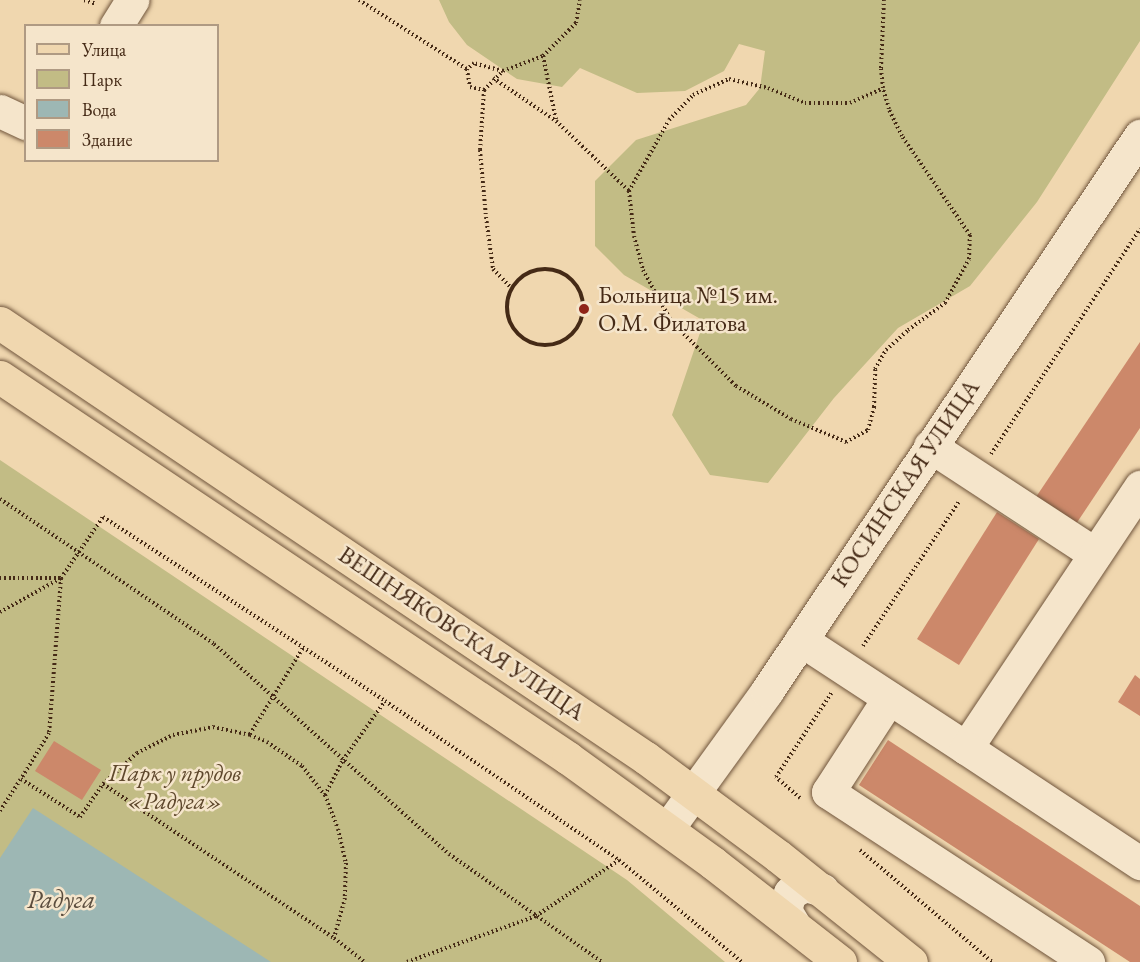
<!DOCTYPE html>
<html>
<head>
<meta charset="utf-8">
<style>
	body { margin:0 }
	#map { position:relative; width:1140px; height:962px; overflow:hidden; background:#f0d7af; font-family:"EB Garamond",serif }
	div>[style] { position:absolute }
	.green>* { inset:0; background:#c2bc85 }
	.water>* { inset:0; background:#9db7b4 }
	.building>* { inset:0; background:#cc886a }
	.path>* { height:4px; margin-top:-2px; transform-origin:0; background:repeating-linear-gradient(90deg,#452a16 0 1.5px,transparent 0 4.5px) }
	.path>.ring { margin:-2px; padding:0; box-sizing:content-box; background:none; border:4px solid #452a16; border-radius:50% }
	.roads { filter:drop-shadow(0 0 2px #70553c) drop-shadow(0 0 2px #70553c) }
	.minor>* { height:33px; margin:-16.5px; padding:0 16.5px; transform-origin:16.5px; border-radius:16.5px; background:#f5e5cb }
	.major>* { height:33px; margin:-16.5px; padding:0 16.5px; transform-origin:16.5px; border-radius:16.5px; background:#f0d7af }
	.dots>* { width:16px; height:16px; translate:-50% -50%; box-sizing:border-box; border:3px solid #f5e5cb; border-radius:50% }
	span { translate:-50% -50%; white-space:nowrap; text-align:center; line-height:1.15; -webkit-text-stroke:5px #f5e5cb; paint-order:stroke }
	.poi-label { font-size:24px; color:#452a16 }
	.left { translate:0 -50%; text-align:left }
	.street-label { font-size:24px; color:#452a16 }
	.park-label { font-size:24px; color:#5e472c; font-style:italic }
	.water-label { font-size:26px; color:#5b4d3e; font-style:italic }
	.legend { position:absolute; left:24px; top:24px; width:195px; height:138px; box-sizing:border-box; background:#f5e5cb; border:2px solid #af9a83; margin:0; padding:8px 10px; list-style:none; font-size:18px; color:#452a16 }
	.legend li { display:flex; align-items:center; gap:12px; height:30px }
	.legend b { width:30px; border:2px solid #af9a83 }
</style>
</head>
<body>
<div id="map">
	<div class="green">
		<i style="clip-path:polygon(439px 0,1140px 0,1140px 41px,1037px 202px,970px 286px,898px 328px,834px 398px,768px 483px,710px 475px,672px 415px,704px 321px,624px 275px,595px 246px,595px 181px,636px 140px,746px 105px,760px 88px,765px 51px,739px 44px,724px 71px,685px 91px,637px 93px,580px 68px,562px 87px,517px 79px,467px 45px,449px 22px)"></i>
		<i style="clip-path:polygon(0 460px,627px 880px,725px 962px,0 962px)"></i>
	</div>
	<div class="water">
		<i style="clip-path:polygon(33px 808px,271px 962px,0 962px,0 858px)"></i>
	</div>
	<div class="building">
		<i style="clip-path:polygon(1140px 342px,1140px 428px,1076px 524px,1036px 497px)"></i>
		<i style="clip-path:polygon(997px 512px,1039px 539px,959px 665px,917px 639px)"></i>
		<i style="clip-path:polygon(1135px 675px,1140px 679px,1140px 716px,1118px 702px)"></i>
		<i style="clip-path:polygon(888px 740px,1140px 906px,1140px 962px,1130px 962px,859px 785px)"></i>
		<i style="clip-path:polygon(54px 741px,101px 770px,82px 800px,35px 771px)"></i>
	</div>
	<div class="path">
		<i style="left:84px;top:0;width:13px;rotate:18deg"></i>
		<i style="left:359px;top:0;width:128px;rotate:32.6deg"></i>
		<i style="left:543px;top:56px;width:65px;rotate:78.5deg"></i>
		<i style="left:503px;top:71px;width:30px;rotate:-165deg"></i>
		<i style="left:474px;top:63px;width:9px;rotate:139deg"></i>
		<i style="left:467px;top:69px;width:18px;rotate:81deg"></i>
		<i style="left:470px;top:87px;width:14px;rotate:12deg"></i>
		<i style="left:484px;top:90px;width:27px;rotate:-45deg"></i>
		<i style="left:503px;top:71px;width:43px;rotate:-20.6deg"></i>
		<i style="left:543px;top:56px;width:47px;rotate:-45deg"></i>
		<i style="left:576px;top:23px;width:23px;rotate:-80deg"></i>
		<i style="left:493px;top:78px;width:76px;rotate:34.3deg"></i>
		<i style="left:556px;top:121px;width:101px;rotate:43.8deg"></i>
		<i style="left:629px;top:191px;width:45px;rotate:83.7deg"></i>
		<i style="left:634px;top:236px;width:35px;rotate:75deg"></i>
		<i style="left:643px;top:270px;width:58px;rotate:61.2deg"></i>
		<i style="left:671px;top:321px;width:92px;rotate:45deg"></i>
		<i style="left:736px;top:386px;width:64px;rotate:31deg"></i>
		<i style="left:791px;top:419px;width:60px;rotate:22.7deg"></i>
		<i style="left:846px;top:442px;width:25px;rotate:-29deg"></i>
		<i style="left:868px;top:430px;width:24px;rotate:-75deg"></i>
		<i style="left:874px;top:407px;width:38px;rotate:-88deg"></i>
		<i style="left:875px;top:369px;width:22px;rotate:-60deg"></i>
		<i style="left:886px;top:350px;width:30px;rotate:-42deg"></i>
		<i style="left:908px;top:330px;width:46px;rotate:-36.1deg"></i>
		<i style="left:945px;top:303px;width:50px;rotate:-61.4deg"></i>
		<i style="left:969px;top:259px;width:24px;rotate:-88deg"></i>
		<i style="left:970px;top:235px;width:120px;rotate:-124.5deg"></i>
		<i style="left:902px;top:136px;width:30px;rotate:-116deg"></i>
		<i style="left:889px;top:109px;width:22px;rotate:-106deg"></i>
		<i style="left:484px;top:90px;width:60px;rotate:93.8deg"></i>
		<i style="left:480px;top:150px;width:67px;rotate:84.9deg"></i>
		<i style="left:486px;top:217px;width:52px;rotate:82.3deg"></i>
		<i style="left:493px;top:269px;width:28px;rotate:46deg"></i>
		<i style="left:629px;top:191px;width:81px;rotate:-60.6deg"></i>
		<i style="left:669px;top:120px;width:35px;rotate:-46deg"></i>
		<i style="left:693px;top:95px;width:39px;rotate:-24deg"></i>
		<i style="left:729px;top:79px;width:40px;rotate:13deg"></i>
		<i style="left:768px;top:88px;width:40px;rotate:22deg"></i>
		<i style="left:805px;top:103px;width:45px"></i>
		<i style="left:850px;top:103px;width:36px;rotate:-24deg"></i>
		<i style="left:883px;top:88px;width:20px;rotate:-96deg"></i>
		<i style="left:881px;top:68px;width:68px;rotate:-87.5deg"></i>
		<i class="ring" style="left:507px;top:269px;width:72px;height:72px"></i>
		<i style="left:991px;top:454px;width:270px;rotate:-56.5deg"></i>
		<i style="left:0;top:499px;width:258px;rotate:34.1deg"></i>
		<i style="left:214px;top:644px;width:315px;rotate:41.8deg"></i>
		<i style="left:449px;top:854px;width:187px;rotate:35.2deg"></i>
		<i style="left:0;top:578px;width:61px"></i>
		<i style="left:61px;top:578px;width:155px;rotate:94.4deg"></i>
		<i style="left:49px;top:733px;width:54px;rotate:121.3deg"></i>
		<i style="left:0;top:612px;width:70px;rotate:-29.1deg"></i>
		<i style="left:61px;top:578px;width:74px;rotate:-55.5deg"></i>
		<i style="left:103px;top:517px;width:337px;rotate:33.1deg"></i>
		<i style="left:385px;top:701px;width:283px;rotate:34.2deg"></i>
		<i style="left:619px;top:860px;width:160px;rotate:39.7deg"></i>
		<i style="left:863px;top:646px;width:175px;rotate:-56.4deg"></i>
		<i style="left:250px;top:734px;width:101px;rotate:-58.4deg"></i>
		<i style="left:103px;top:784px;width:46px;rotate:-42.4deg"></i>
		<i style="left:137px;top:753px;width:40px;rotate:-26.6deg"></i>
		<i style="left:173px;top:735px;width:41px;rotate:-11.3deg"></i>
		<i style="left:213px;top:727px;width:38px;rotate:12deg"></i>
		<i style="left:250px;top:735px;width:18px;rotate:22deg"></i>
		<i style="left:267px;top:742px;width:42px;rotate:34.4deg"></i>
		<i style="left:302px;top:766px;width:37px;rotate:52deg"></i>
		<i style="left:325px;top:795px;width:36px;rotate:69deg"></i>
		<i style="left:338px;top:829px;width:35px;rotate:77deg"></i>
		<i style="left:346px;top:863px;width:35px;rotate:92deg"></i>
		<i style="left:345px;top:898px;width:41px;rotate:105.4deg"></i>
		<i style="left:325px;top:795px;width:39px;rotate:-63deg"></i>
		<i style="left:343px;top:760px;width:72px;rotate:-54.6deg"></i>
		<i style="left:800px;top:798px;width:32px;rotate:-139deg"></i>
		<i style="left:776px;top:777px;width:102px;rotate:-56.6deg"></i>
		<i style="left:0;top:811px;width:38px;rotate:-57deg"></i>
		<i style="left:21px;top:779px;width:70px;rotate:32.8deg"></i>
		<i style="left:80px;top:817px;width:40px;rotate:-55.1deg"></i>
		<i style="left:103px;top:784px;width:278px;rotate:33.7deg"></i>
		<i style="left:334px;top:938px;width:39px;rotate:38deg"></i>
		<i style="left:860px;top:850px;width:173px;rotate:40.3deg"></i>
		<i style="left:407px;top:962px;width:137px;rotate:-19.6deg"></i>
		<i style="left:536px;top:916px;width:100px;rotate:-34deg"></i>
	</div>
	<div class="roads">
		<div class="minor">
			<i style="left:116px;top:26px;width:31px;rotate:-58deg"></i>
			<i style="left:0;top:111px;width:29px;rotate:25deg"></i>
			<i style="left:930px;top:446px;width:197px;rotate:33.2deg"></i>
			<i style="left:801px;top:640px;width:197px;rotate:33.2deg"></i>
			<i style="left:966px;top:748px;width:314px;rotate:-56.3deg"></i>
			<i style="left:889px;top:698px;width:112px;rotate:123deg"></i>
			<i style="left:828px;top:792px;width:311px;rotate:33.2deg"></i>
			<i style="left:966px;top:748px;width:209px;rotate:33.5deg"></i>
			<i style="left:668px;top:828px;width:169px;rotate:-54.1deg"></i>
			<i style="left:767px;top:691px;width:669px;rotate:-56.1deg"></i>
			<i style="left:794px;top:925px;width:17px;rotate:-121deg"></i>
			<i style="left:785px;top:910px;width:18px;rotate:-74deg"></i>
			<i style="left:790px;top:893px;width:17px;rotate:-28deg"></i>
			<i style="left:805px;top:885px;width:18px;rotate:16deg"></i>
		</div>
		<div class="major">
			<i style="left:0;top:323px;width:779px;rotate:33.96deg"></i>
			<i style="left:646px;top:758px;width:164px;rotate:36.6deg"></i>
			<i style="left:778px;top:856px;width:170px;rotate:38.6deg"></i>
			<i style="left:0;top:377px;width:684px;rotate:33.85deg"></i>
			<i style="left:568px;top:758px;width:179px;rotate:35.9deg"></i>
			<i style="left:713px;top:863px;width:161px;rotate:37.9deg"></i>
		</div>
	</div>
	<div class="dots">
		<i style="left:584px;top:309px;background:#8f2418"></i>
	</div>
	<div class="poi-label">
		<span class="left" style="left:598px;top:309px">Больница №15 им.<br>О.М. Филатова</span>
	</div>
	<div class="street-label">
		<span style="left:905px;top:483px;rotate:-56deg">КОСИНСКАЯ УЛИЦА</span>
		<span style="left:462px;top:633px;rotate:34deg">ВЕШНЯКОВСКАЯ УЛИЦА</span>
	</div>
	<div class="park-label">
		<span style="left:175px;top:787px">Парк у прудов<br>«Радуга»</span>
	</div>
	<div class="water-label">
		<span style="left:61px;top:900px">Радуга</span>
	</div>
	<ul class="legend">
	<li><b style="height:8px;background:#f0d7af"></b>Улица</li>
	<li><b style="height:16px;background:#c2bc85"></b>Парк</li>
	<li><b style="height:16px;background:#9db7b4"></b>Вода</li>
	<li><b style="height:16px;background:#cc886a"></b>Здание</li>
	</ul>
</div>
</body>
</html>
